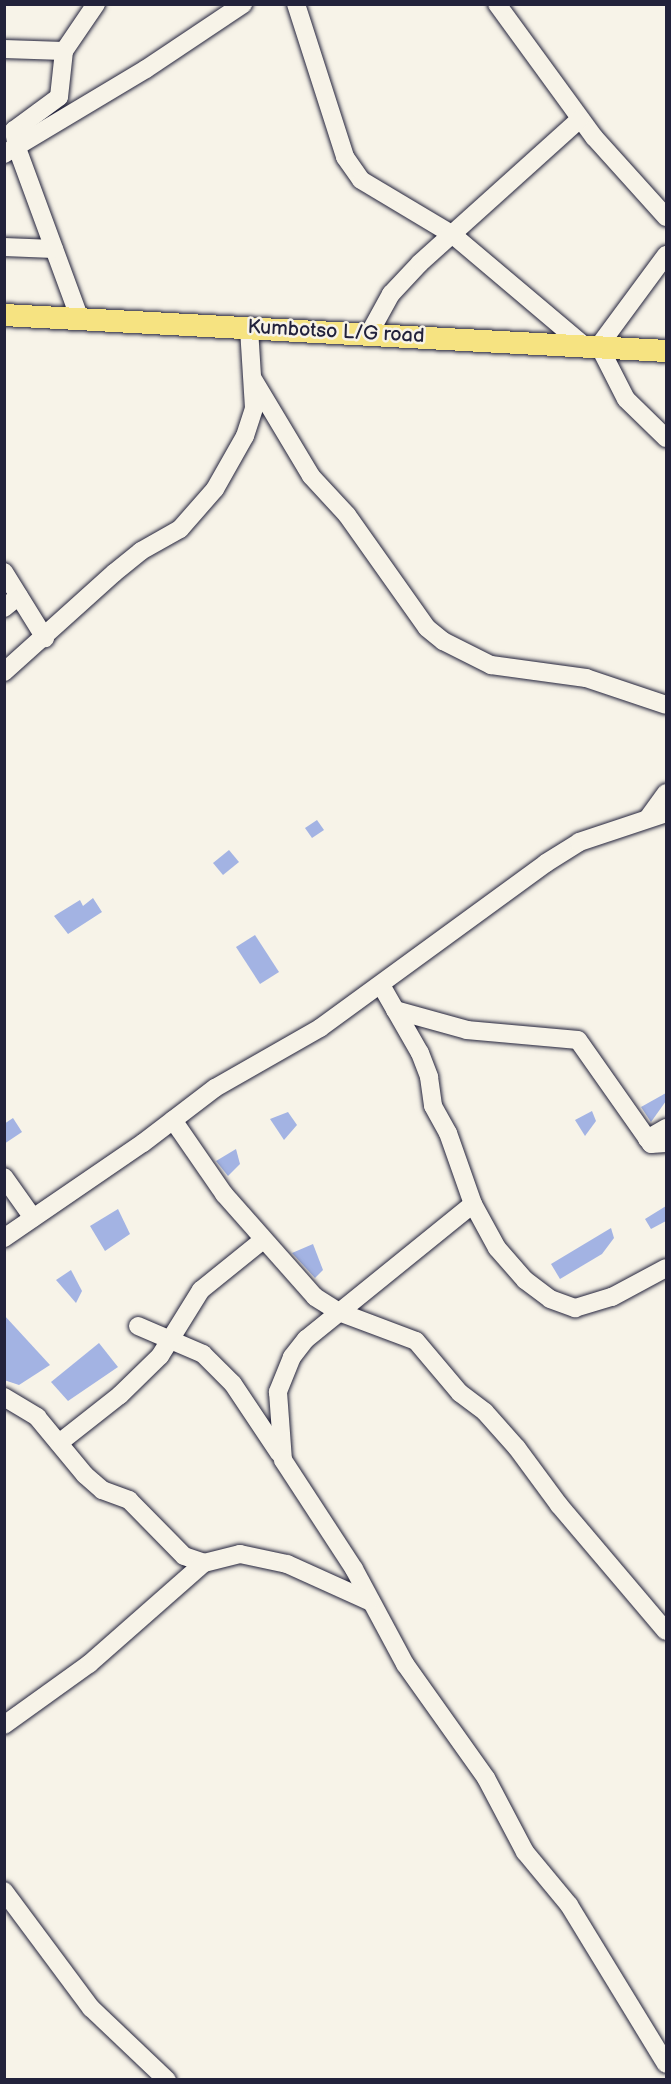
<!DOCTYPE html>
<html>
<head>
<meta charset="utf-8">
<style>
	body { margin:0 }
	#map { position:relative; width:671px; height:2084px; overflow:hidden; background:#f7f3e8; font-family:"Balsamiq Sans",sans-serif }
	div>[style] { position:absolute }
	.building>* { inset:0; background:#a3b3e3 }
	.roads { filter:drop-shadow(0 0 2px #22223b) drop-shadow(0 0 2px #22223b) }
	.minor>* { height:18px; margin:-9px; padding:0 9px; transform-origin:9px; border-radius:9px; background:#f7f3e8 }
	.major>* { height:22px; margin:-11px; padding:0 11px; transform-origin:11px; border-radius:11px; background:#f6e381 }
	span { translate:-50% -50%; white-space:nowrap; text-align:center; line-height:1.15; -webkit-text-stroke:5px #f7f3e8; paint-order:stroke }
	.street-label { font-size:20px; color:#22223b }
	.frame { position:absolute; inset:0; border:6px solid #22223b; pointer-events:none }
</style>
</head>
<body>
<div id="map">
	<div class="building">
		<i style="clip-path:polygon(317px 820px,324px 830px,312px 838px,305px 828px)"></i>
		<i style="clip-path:polygon(229px 850px,239px 862px,223px 875px,213px 863px)"></i>
		<i style="clip-path:polygon(93px 898px,102px 912px,68px 934px,54px 916px,80px 900px,83px 906px)"></i>
		<i style="clip-path:polygon(255px 935px,279px 972px,260px 984px,236px 947px)"></i>
		<i style="clip-path:polygon(666px 1093px,666px 1101px,651px 1122px,641px 1107px)"></i>
		<i style="clip-path:polygon(592px 1111px,596px 1121px,585px 1136px,575px 1120px)"></i>
		<i style="clip-path:polygon(288px 1112px,297px 1125px,284px 1140px,270px 1119px)"></i>
		<i style="clip-path:polygon(13px 1118px,22px 1132px,4px 1144px,4px 1124px)"></i>
		<i style="clip-path:polygon(236px 1149px,240px 1164px,228px 1176px,216px 1161px)"></i>
		<i style="clip-path:polygon(666px 1206px,666px 1221px,651px 1229px,645px 1219px)"></i>
		<i style="clip-path:polygon(118px 1209px,130px 1234px,105px 1251px,90px 1226px)"></i>
		<i style="clip-path:polygon(611px 1228px,614px 1238px,602px 1254px,560px 1279px,551px 1264px)"></i>
		<i style="clip-path:polygon(313px 1244px,323px 1270px,315px 1278px,292px 1253px)"></i>
		<i style="clip-path:polygon(71px 1270px,82px 1291px,76px 1303px,56px 1280px)"></i>
		<i style="clip-path:polygon(4px 1315px,50px 1365px,19px 1385px,4px 1380px)"></i>
		<i style="clip-path:polygon(99px 1343px,118px 1367px,68px 1401px,51px 1382px)"></i>
	</div>
	<div class="roads">
		<div class="minor">
			<i style="left:296px;top:4px;width:161px;rotate:72.2deg"></i>
			<i style="left:345px;top:157px;width:28px;rotate:55deg"></i>
			<i style="left:361px;top:180px;width:107px;rotate:30.9deg"></i>
			<i style="left:453px;top:235px;width:170px;rotate:40.2deg"></i>
			<i style="left:497px;top:4px;width:165px;rotate:53.9deg"></i>
			<i style="left:594px;top:137px;width:108px;rotate:48deg"></i>
			<i style="left:4px;top:49px;width:60px;rotate:1.9deg"></i>
			<i style="left:64px;top:51px;width:46px;rotate:96.2deg"></i>
			<i style="left:59px;top:97px;width:56px;rotate:143.7deg"></i>
			<i style="left:14px;top:130px;width:18px;rotate:81deg"></i>
			<i style="left:17px;top:148px;width:182px;rotate:69.8deg"></i>
			<i style="left:64px;top:51px;width:57px;rotate:-55.8deg"></i>
			<i style="left:4px;top:154px;width:165px;rotate:-30.9deg"></i>
			<i style="left:146px;top:69px;width:117px;rotate:-33.8deg"></i>
			<i style="left:4px;top:247px;width:50px;rotate:2.3deg"></i>
			<i style="left:666px;top:255px;width:113px;rotate:126.4deg"></i>
			<i style="left:599px;top:346px;width:59px;rotate:63deg"></i>
			<i style="left:626px;top:399px;width:56px;rotate:44.3deg"></i>
			<i style="left:369px;top:334px;width:46px;rotate:-61.2deg"></i>
			<i style="left:391px;top:294px;width:42px;rotate:-46.9deg"></i>
			<i style="left:420px;top:263px;width:215px;rotate:-42deg"></i>
			<i style="left:253px;top:379px;width:113px;rotate:59.1deg"></i>
			<i style="left:311px;top:476px;width:53px;rotate:47.3deg"></i>
			<i style="left:347px;top:515px;width:138px;rotate:54.7deg"></i>
			<i style="left:427px;top:628px;width:21px;rotate:39deg"></i>
			<i style="left:443px;top:641px;width:54px;rotate:26.6deg"></i>
			<i style="left:491px;top:665px;width:96px;rotate:7.8deg"></i>
			<i style="left:586px;top:678px;width:84px;rotate:18.6deg"></i>
			<i style="left:4px;top:572px;width:78px;rotate:58.2deg"></i>
			<i style="left:4px;top:608px;width:19px;rotate:-39deg"></i>
			<i style="left:4px;top:672px;width:148px;rotate:-42deg"></i>
			<i style="left:114px;top:573px;width:35px;rotate:-39deg"></i>
			<i style="left:141px;top:551px;width:45px;rotate:-29.4deg"></i>
			<i style="left:180px;top:529px;width:53px;rotate:-48.8deg"></i>
			<i style="left:215px;top:489px;width:61px;rotate:-60.5deg"></i>
			<i style="left:245px;top:436px;width:29px;rotate:-72deg"></i>
			<i style="left:254px;top:408px;width:80px;rotate:-93.6deg"></i>
			<i style="left:648px;top:818px;width:31px;rotate:-54deg"></i>
			<i style="left:381px;top:985px;width:78px;rotate:60.2deg"></i>
			<i style="left:420px;top:1053px;width:26px;rotate:69deg"></i>
			<i style="left:429px;top:1077px;width:29px;rotate:82deg"></i>
			<i style="left:433px;top:1106px;width:31px;rotate:61deg"></i>
			<i style="left:448px;top:1133px;width:75px;rotate:70.6deg"></i>
			<i style="left:473px;top:1204px;width:50px;rotate:61.4deg"></i>
			<i style="left:497px;top:1248px;width:43px;rotate:48.8deg"></i>
			<i style="left:525px;top:1280px;width:31px;rotate:37deg"></i>
			<i style="left:550px;top:1299px;width:27px;rotate:20deg"></i>
			<i style="left:575px;top:1308px;width:39px;rotate:-17deg"></i>
			<i style="left:612px;top:1297px;width:61px;rotate:-28.2deg"></i>
			<i style="left:395px;top:1010px;width:75px;rotate:15.5deg"></i>
			<i style="left:467px;top:1030px;width:111px;rotate:5.1deg"></i>
			<i style="left:578px;top:1040px;width:127px;rotate:54.9deg"></i>
			<i style="left:651px;top:1144px;width:15px;rotate:-4deg"></i>
			<i style="left:173px;top:1120px;width:90px;rotate:55.4deg"></i>
			<i style="left:224px;top:1194px;width:137px;rotate:48.5deg"></i>
			<i style="left:315px;top:1297px;width:28px;rotate:32deg"></i>
			<i style="left:339px;top:1312px;width:82px;rotate:20.6deg"></i>
			<i style="left:416px;top:1341px;width:68px;rotate:49.8deg"></i>
			<i style="left:460px;top:1393px;width:31px;rotate:37deg"></i>
			<i style="left:485px;top:1412px;width:48px;rotate:48.4deg"></i>
			<i style="left:517px;top:1448px;width:71px;rotate:53.6deg"></i>
			<i style="left:559px;top:1505px;width:165px;rotate:49.7deg"></i>
			<i style="left:647px;top:1139px;width:22px;rotate:-30deg"></i>
			<i style="left:4px;top:1177px;width:50px;rotate:54.7deg"></i>
			<i style="left:473px;top:1204px;width:215px;rotate:141deg"></i>
			<i style="left:306px;top:1339px;width:23px;rotate:128deg"></i>
			<i style="left:292px;top:1357px;width:38px;rotate:112deg"></i>
			<i style="left:278px;top:1392px;width:68px;rotate:85.8deg"></i>
			<i style="left:283px;top:1460px;width:130px;rotate:56.9deg"></i>
			<i style="left:354px;top:1569px;width:108px;rotate:61.8deg"></i>
			<i style="left:405px;top:1664px;width:140px;rotate:54.6deg"></i>
			<i style="left:486px;top:1778px;width:84px;rotate:62.2deg"></i>
			<i style="left:525px;top:1852px;width:69px;rotate:50.3deg"></i>
			<i style="left:569px;top:1905px;width:186px;rotate:58.6deg"></i>
			<i style="left:4px;top:1238px;width:168px;rotate:-34.4deg"></i>
			<i style="left:143px;top:1143px;width:91px;rotate:-37.4deg"></i>
			<i style="left:215px;top:1088px;width:121px;rotate:-29.7deg"></i>
			<i style="left:320px;top:1028px;width:280px;rotate:-36.1deg"></i>
			<i style="left:546px;top:863px;width:39px;rotate:-32deg"></i>
			<i style="left:579px;top:842px;width:92px;rotate:-18.4deg"></i>
			<i style="left:138px;top:1326px;width:71px;rotate:23.3deg"></i>
			<i style="left:203px;top:1354px;width:42px;rotate:45deg"></i>
			<i style="left:233px;top:1384px;width:83px;rotate:56.3deg"></i>
			<i style="left:4px;top:1397px;width:39px;rotate:31deg"></i>
			<i style="left:37px;top:1417px;width:75px;rotate:50.4deg"></i>
			<i style="left:85px;top:1475px;width:23px;rotate:41deg"></i>
			<i style="left:102px;top:1490px;width:29px;rotate:20deg"></i>
			<i style="left:129px;top:1500px;width:78px;rotate:45.5deg"></i>
			<i style="left:184px;top:1556px;width:21px;rotate:19deg"></i>
			<i style="left:204px;top:1563px;width:37px;rotate:-14deg"></i>
			<i style="left:240px;top:1554px;width:48px;rotate:12deg"></i>
			<i style="left:287px;top:1564px;width:90px;rotate:24.3deg"></i>
			<i style="left:59px;top:1443px;width:78px;rotate:-38.2deg"></i>
			<i style="left:120px;top:1395px;width:56px;rotate:-44.3deg"></i>
			<i style="left:160px;top:1356px;width:78px;rotate:-58.2deg"></i>
			<i style="left:201px;top:1290px;width:80px;rotate:-38.9deg"></i>
			<i style="left:4px;top:1725px;width:105px;rotate:-35.7deg"></i>
			<i style="left:89px;top:1664px;width:153px;rotate:-41.3deg"></i>
			<i style="left:4px;top:1891px;width:146px;rotate:53.4deg"></i>
			<i style="left:91px;top:2008px;width:105px;rotate:43.5deg"></i>
		</div>
		<div class="major">
			<i style="left:4px;top:315px;width:663px;rotate:3.11deg"></i>
		</div>
	</div>
	<div class="street-label">
		<span style="left:336px;top:332px;rotate:3deg">Kumbotso L/G road</span>
	</div>
	<div class="frame"></div>
</div>
</body>
</html>
